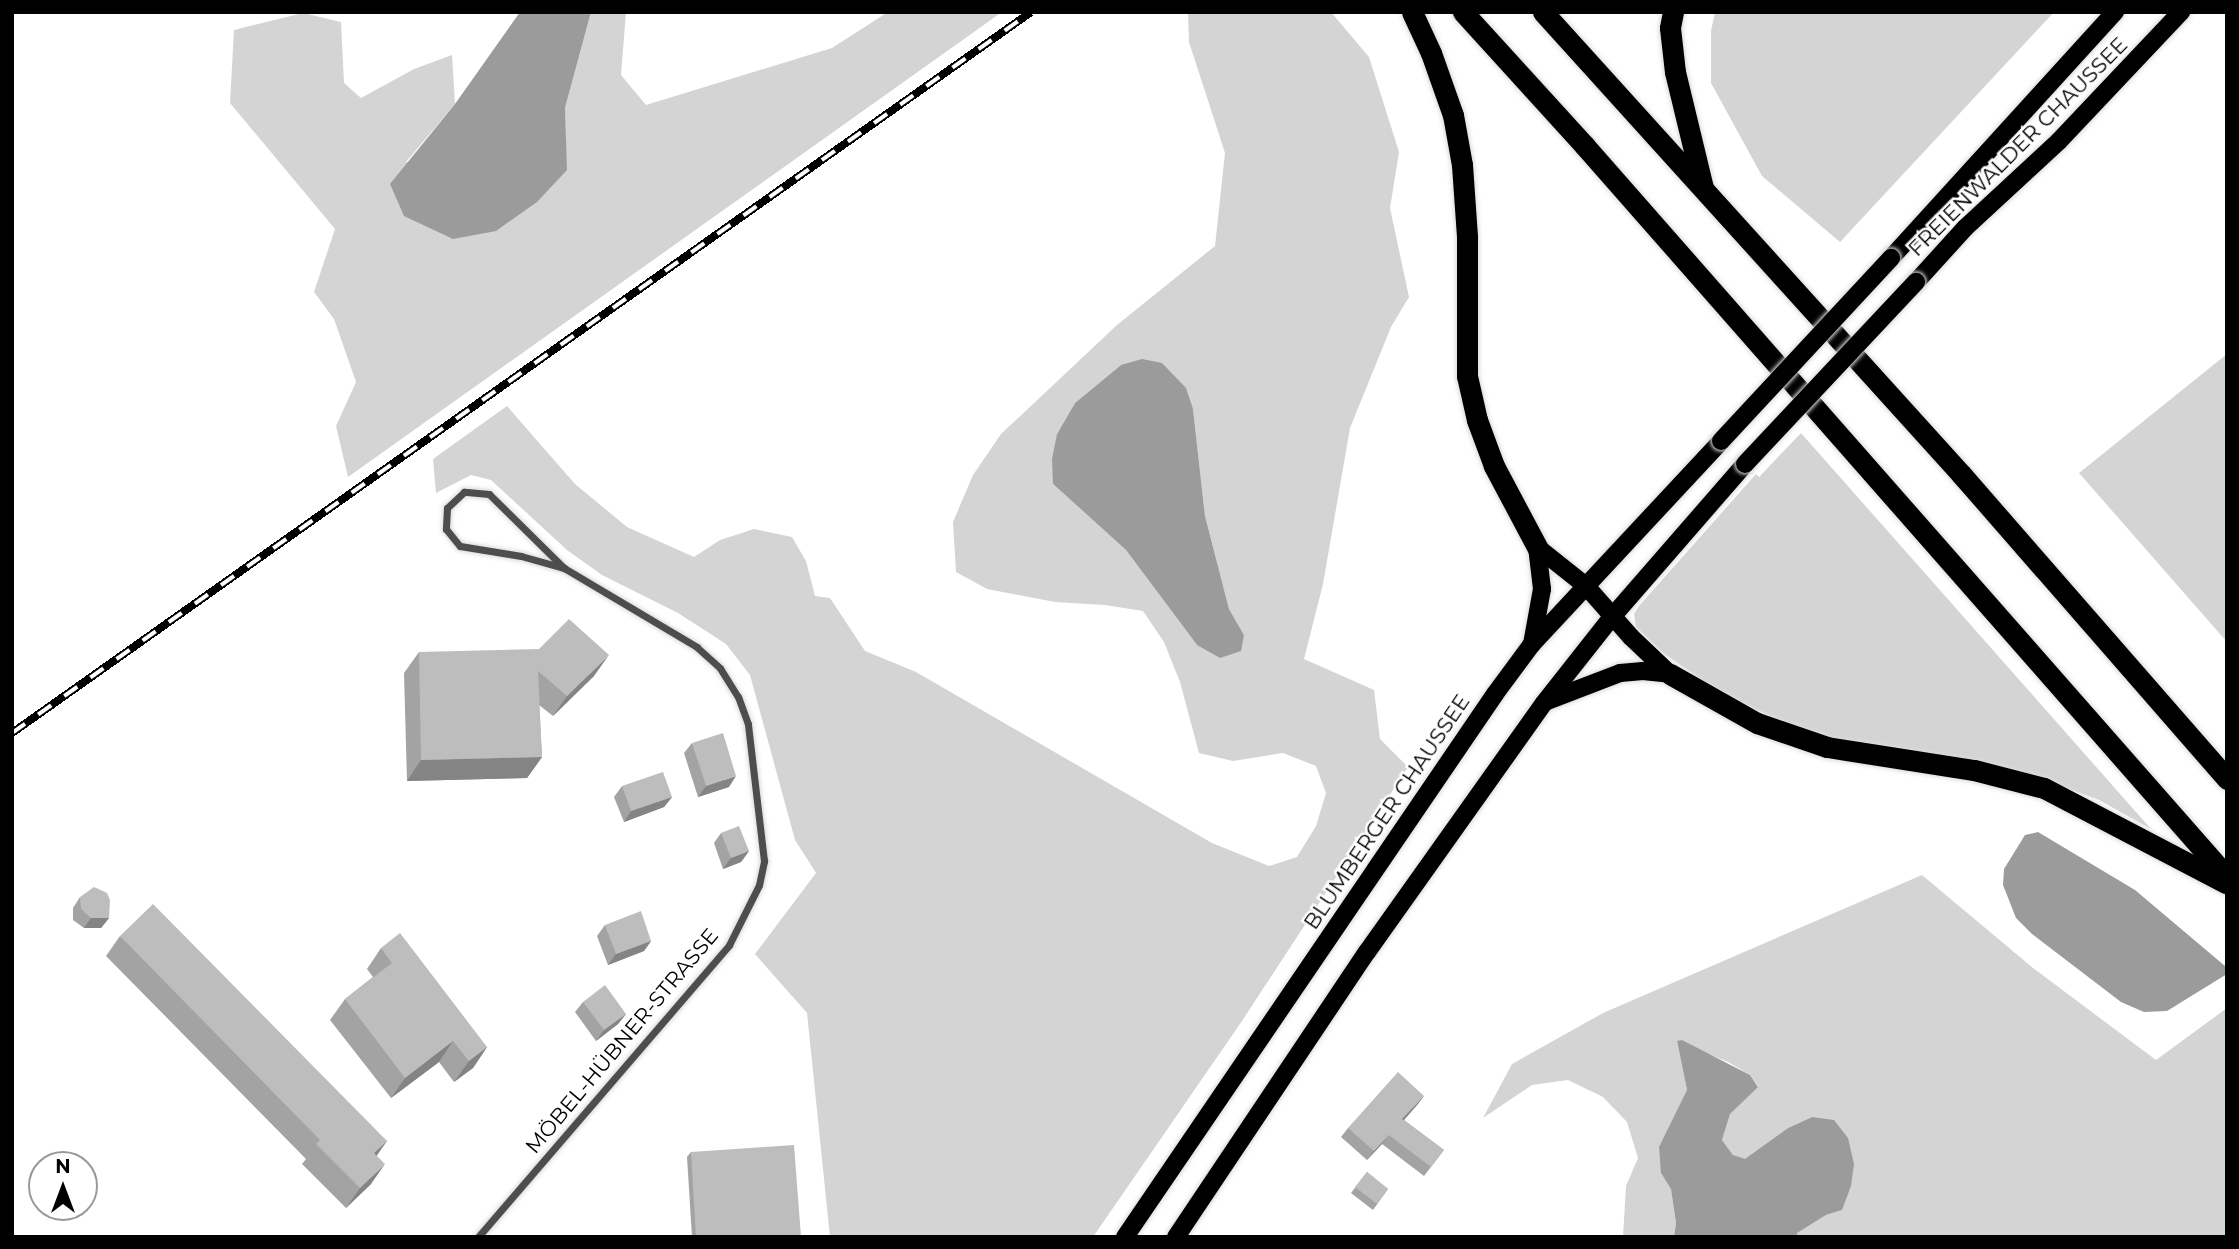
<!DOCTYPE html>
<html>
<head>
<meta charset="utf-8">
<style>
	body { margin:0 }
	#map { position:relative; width:2239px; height:1249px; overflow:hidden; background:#fff; font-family:Montserrat,sans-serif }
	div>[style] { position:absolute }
	.green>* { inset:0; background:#d4d4d4 }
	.water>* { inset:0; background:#9b9b9b }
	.roads { filter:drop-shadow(0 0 2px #dbdbdb) drop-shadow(0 0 2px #dbdbdb) }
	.street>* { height:7px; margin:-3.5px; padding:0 3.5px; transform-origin:3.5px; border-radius:3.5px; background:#4d4d4d }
	.primary>* { height:18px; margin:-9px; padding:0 9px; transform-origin:9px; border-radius:9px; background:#000 }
	.highway>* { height:21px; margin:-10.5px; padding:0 10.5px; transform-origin:10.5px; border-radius:10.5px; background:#000 }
	.rail>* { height:8px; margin-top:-4px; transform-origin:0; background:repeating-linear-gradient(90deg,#fff 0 16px,#000 0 32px); box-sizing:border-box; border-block:2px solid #000 }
	.bridges { filter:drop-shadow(0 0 2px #dbdbdb) drop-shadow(0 0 2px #dbdbdb) }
	.primary-bridge>* { height:18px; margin:-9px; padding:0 9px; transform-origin:9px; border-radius:9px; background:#000 }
	.wall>* { inset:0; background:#a3a3a3 }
	.shaded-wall>* { inset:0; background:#848484 }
	.building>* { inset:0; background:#bdbdbd }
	span { translate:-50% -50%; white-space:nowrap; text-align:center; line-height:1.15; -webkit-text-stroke:5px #fff; paint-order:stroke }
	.street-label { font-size:21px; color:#000 }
	.frame { position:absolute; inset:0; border:14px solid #000; pointer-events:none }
	.north { position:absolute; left:28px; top:1151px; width:70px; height:70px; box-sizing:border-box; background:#fff; border:2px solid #999; border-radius:50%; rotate:0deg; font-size:19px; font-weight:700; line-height:28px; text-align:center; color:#000 }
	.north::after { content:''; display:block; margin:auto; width:24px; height:32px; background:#000; clip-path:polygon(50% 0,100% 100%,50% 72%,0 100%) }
</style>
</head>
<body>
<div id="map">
	<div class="green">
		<i style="clip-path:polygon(591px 12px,626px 12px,621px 75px,646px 105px,832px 48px,888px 12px,1002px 12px,348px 477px,336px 426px,356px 382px,334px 319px,314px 292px,335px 229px,230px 103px,234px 30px,303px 13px,341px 22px,344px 83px,361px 98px,414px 69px,452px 55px,455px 104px,406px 162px,566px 170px,565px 108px)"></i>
		<i style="clip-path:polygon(evenodd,1188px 12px,1331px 12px,1369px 57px,1399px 152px,1390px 208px,1409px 297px,1391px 327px,1350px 428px,1323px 584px,1304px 659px,1374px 690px,1380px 739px,1408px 767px,1242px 1021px,1093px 1237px,830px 1237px,807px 1013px,755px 954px,816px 873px,795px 840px,750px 675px,726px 644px,678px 613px,602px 575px,567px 550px,491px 480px,471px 475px,436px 493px,433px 459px,507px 406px,575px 484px,627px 527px,694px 557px,720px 540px,754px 529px,792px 537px,806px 561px,815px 596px,830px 598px,865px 651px,916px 672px,1212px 843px,1269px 866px,1297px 857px,1316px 826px,1326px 793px,1316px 766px,1283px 753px,1233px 761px,1199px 753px,1180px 682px,1164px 642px,1143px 611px,1105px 605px,1055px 602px,987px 589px,956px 572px,953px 522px,973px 475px,1001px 434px,1117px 325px,1215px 246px,1225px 153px,1189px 42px,1188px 12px,1121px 365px,1193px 409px,1205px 516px,1229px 609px,1244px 635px,1197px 645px,1126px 550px,1053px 484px,1057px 434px,1075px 403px,1121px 365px)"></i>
		<i style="clip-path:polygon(1715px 12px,2054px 12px,1840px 242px,1762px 176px,1711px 83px,1711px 31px)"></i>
		<i style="clip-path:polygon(2227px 354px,2227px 642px,2079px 473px)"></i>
		<i style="clip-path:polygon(1801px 433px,2151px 829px,2099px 800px,2023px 772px,1839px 740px,1789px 725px,1716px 690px,1662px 652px,1636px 627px,1634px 614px,1639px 606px,1756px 474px,1759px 477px)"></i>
		<i style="clip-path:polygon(1922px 875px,2033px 968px,2156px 1060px,2227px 1008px,2227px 1237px,1797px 1237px,1796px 1233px,1826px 1215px,1842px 1210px,1812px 1117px,1788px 1128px,1745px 1160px,1733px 1155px,1722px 1140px,1730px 1113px,1758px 1086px,1750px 1075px,1728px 1062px,1677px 1041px,1687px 1090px,1661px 1173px,1671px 1188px,1676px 1223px,1674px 1237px,1623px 1237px,1626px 1186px,1638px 1158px,1627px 1122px,1603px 1097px,1568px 1080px,1532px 1085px,1483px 1118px,1512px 1064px,1603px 1013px)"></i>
	</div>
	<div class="water">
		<i style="clip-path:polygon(520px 12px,591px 12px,565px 108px,567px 170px,537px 202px,496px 231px,453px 239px,404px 216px,390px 184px,455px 104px)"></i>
		<i style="clip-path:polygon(1142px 359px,1162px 363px,1186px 388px,1193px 409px,1205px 516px,1229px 609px,1244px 635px,1241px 651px,1220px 658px,1197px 645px,1126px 550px,1053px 484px,1052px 459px,1057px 434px,1075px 403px,1121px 365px)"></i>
		<i style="clip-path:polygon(2038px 832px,2135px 890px,2225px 966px,2227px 974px,2167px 1011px,2144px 1012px,2121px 1002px,2032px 934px,2016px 918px,2003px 885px,2004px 869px,2025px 835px)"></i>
		<i style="clip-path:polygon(1682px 1040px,1750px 1075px,1758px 1087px,1730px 1114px,1722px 1140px,1733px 1155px,1745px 1159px,1788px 1128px,1812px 1117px,1834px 1120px,1848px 1138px,1854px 1164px,1851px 1186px,1842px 1210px,1826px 1215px,1797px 1233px,1797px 1237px,1674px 1237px,1676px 1223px,1671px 1189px,1661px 1173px,1659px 1147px,1687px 1090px,1677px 1041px)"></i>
	</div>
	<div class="roads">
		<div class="street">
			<i style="left:478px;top:1237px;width:385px;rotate:-49.3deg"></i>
			<i style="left:729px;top:945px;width:67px;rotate:-63.4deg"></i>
			<i style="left:759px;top:885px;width:25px;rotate:-78deg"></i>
			<i style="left:764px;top:861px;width:138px;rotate:-96.7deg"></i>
			<i style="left:748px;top:724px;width:29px;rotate:-110deg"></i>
			<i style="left:738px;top:697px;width:34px;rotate:-122deg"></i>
			<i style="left:720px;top:668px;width:31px;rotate:-138deg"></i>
			<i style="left:697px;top:647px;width:155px;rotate:-149.3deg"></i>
			<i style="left:564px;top:568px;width:105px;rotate:-135.4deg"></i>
			<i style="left:489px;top:494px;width:25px;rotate:-175deg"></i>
			<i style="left:464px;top:492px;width:23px;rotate:137deg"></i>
			<i style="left:447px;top:508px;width:21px;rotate:93deg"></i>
			<i style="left:446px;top:529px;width:22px;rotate:51deg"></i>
			<i style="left:460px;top:546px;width:62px;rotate:9.3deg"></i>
			<i style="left:521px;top:556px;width:45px;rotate:15.6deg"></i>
		</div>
		<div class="primary">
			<i style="left:1891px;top:258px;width:333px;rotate:-47.7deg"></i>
			<i style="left:1916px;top:282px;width:73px;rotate:-47.8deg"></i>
			<i style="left:1965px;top:228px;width:128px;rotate:-42.8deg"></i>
			<i style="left:2059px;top:141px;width:178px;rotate:-46.6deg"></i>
			<i style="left:1537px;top:547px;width:63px;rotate:38.5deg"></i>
			<i style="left:1586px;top:586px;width:68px;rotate:48.6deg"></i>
			<i style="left:1631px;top:637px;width:54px;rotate:43.5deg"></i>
			<i style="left:1532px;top:644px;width:56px;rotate:-79.7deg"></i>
			<i style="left:1542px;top:589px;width:42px;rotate:-96.8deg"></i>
			<i style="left:1547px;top:701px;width:78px;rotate:-21deg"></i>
			<i style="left:1620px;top:673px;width:23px;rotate:-5deg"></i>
			<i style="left:1643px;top:671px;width:27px;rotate:6deg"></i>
			<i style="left:1125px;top:1237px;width:657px;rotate:-55.73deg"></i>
			<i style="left:1495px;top:694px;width:62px;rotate:-53.5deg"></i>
			<i style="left:1532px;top:644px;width:277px;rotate:-47deg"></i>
			<i style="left:1176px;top:1237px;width:343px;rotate:-56.2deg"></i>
			<i style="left:1367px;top:952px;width:305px;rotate:-54.6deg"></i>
			<i style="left:1544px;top:703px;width:110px;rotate:-51.7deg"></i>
			<i style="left:1612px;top:617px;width:203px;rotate:-49deg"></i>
		</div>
		<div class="highway">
			<i style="left:1412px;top:12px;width:45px;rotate:65.1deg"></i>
			<i style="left:1431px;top:53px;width:66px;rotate:70.5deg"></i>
			<i style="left:1453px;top:115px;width:51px;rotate:79.8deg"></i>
			<i style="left:1462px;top:165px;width:71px;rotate:86deg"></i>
			<i style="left:1467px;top:236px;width:140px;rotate:90deg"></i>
			<i style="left:1467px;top:376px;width:45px;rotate:77.2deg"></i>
			<i style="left:1477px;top:420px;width:49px;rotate:69.7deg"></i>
			<i style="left:1494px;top:466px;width:92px;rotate:62deg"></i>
			<i style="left:1463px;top:12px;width:180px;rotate:47.7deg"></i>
			<i style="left:1584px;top:145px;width:974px;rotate:48.7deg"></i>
			<i style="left:1543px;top:12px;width:623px;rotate:47.86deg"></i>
			<i style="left:1961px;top:474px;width:405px;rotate:48.9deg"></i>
			<i style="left:1673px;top:12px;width:16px;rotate:101deg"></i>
			<i style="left:1670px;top:28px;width:44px;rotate:83.5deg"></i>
			<i style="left:1675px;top:72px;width:119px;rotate:76.4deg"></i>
			<i style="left:1670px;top:674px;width:100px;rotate:29.4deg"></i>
			<i style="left:1757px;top:723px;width:74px;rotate:18.9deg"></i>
			<i style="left:1827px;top:747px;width:149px;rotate:8.9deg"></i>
			<i style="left:1974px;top:770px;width:72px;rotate:14.4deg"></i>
			<i style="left:2044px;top:788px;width:205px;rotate:27.6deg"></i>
		</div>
	</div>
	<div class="rail">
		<i style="left:12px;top:733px;width:1248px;rotate:-35.28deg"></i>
	</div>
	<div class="bridges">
		<div class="primary-bridge">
			<i style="left:1721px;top:441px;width:250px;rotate:-47.1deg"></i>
			<i style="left:1745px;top:464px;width:250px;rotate:-46.8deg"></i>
		</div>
	</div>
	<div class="wall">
		<i style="clip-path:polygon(419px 652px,594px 676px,553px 716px,539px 705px,542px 757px,527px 778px,407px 781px,404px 673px)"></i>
		<i style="clip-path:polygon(692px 743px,729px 787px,698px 797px,684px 753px)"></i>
		<i style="clip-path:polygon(622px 786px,672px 797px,664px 807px,624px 822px,614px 797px)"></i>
		<i style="clip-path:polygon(721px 833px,749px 851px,741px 862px,723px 869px,714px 843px)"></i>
		<i style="clip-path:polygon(80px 897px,109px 918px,101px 928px,84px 928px,73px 920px,73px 908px)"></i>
		<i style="clip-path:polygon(605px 925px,651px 941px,644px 951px,608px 965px,597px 936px)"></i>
		<i style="clip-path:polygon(120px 936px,387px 1141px,376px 1155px,371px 1184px,346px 1208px,302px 1164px,306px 1159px,106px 956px)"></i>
		<i style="clip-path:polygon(381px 948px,487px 1047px,473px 1068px,454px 1082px,439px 1062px,391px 1098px,330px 1020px,345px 999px,373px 977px,367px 969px)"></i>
		<i style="clip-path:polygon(583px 1002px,626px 1014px,618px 1024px,596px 1041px,575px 1012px)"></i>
		<i style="clip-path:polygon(1424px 1096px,1417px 1105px,1404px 1120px,1444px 1150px,1424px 1176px,1382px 1144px,1367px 1160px,1341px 1137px,1348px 1128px)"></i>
		<i style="clip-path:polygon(691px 1152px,801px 1237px,692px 1237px,687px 1157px)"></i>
		<i style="clip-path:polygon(1367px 1172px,1388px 1189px,1373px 1210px,1351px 1193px)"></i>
	</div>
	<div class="shaded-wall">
		<i style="clip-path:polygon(609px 655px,594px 676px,553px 716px,567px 696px)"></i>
		<i style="clip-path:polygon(542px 757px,527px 778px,407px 781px,421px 760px)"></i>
		<i style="clip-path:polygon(736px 776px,729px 787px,698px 797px,706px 786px)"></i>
		<i style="clip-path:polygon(672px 797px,664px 807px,624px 822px,631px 811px)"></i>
		<i style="clip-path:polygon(749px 851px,741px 862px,723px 869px,731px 858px)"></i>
		<i style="clip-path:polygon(91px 918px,109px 918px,101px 928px,84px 928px)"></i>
		<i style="clip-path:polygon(651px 941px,644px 951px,608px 965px,616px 954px)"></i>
		<i style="clip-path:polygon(626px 1014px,618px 1024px,596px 1041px,604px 1030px)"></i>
		<i style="clip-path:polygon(453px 1041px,439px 1062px,391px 1098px,405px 1078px)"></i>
		<i style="clip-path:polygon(487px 1047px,473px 1068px,454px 1082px,469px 1061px)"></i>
		<i style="clip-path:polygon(1424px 1096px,1417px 1105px,1396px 1129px,1402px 1119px)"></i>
		<i style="clip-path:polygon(1389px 1135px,1382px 1144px,1367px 1160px,1374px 1151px)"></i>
		<i style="clip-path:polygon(387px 1141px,373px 1161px,374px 1153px)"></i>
		<i style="clip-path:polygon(385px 1164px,371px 1184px,346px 1208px,360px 1188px)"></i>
	</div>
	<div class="building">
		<i style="clip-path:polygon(569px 619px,609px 655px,567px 696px,538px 671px,542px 757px,421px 760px,419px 652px,539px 649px)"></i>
		<i style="clip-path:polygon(723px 733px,736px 776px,706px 786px,692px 743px)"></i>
		<i style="clip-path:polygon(663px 772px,672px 797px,631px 811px,622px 786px)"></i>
		<i style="clip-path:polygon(739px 826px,749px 851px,731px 858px,721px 833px)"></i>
		<i style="clip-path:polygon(94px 887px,107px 893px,110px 900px,109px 918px,91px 918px,81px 909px,80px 897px)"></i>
		<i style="clip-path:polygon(153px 904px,387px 1141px,374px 1153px,385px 1164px,360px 1188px,316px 1144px,320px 1140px,120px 936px)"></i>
		<i style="clip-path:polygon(641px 911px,651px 941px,616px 954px,605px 925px)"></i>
		<i style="clip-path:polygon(400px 933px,487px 1047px,469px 1061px,453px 1041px,405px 1078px,345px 999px,392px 963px,381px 948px)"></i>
		<i style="clip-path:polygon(605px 985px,626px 1014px,604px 1030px,583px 1002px)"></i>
		<i style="clip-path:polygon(1398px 1072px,1424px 1096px,1402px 1119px,1444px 1150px,1431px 1167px,1389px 1135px,1374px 1151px,1348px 1128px)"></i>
		<i style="clip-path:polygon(794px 1145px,801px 1237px,696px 1237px,691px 1152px)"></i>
		<i style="clip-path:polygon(1367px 1172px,1388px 1189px,1377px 1204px,1355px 1187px)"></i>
	</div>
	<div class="street-label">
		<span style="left:2018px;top:147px;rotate:-45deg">FREIENWALDER CHAUSSEE</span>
		<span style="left:1387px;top:812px;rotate:-56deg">BLUMBERGER CHAUSSEE</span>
		<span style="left:622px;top:1041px;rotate:-50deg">MÖBEL-HÜBNER-STRASSE</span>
	</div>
	<div class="frame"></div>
	<div class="north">N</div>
</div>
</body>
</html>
